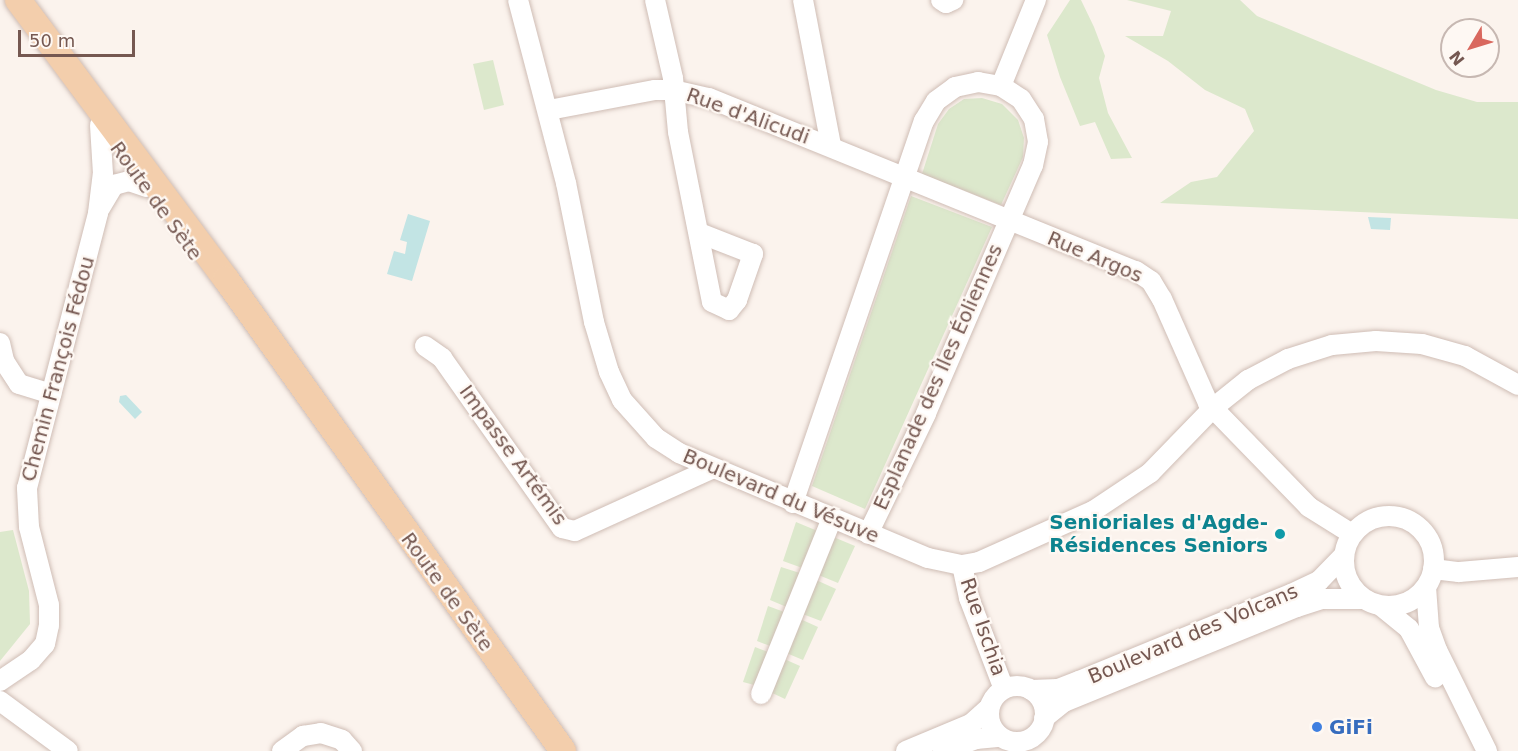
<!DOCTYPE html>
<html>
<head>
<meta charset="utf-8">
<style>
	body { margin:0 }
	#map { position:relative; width:1518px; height:751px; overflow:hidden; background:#fbf3ed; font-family:"DejaVu Sans",sans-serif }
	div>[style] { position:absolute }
	.green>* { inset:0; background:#dce8cc }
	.water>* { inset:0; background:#c2e4e4 }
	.roads { filter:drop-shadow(0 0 2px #cfbdb5) drop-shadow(0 0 2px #cfbdb5) }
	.minor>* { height:20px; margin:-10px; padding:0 10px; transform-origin:10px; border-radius:10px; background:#fff }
	.minor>.ring { margin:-10px; padding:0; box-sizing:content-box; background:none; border:20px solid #fff; border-radius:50% }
	.major>* { height:26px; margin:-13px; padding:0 13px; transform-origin:13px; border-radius:13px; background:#f3ceac }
	.dots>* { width:16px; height:16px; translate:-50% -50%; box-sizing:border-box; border:3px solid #fef8f3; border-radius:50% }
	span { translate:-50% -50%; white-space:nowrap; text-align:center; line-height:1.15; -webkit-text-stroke:4.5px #fef8f3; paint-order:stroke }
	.street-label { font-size:20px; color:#755851 }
	.culture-label { font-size:20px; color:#0d838f; font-weight:700 }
	.right { translate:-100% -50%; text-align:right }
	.shop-label { font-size:20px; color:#366cbe; font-weight:700 }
	.left { translate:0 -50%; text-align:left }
	.north { position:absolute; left:1440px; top:18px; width:60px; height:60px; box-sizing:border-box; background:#fef8f3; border:2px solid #c7b8b2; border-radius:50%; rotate:232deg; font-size:16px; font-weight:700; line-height:24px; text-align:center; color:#755851 }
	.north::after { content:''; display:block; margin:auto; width:21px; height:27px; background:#d9685e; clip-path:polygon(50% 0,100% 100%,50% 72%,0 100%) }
	.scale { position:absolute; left:18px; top:30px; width:117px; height:27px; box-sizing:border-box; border:3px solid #755851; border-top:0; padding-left:8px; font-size:18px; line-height:21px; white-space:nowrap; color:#755851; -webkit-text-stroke:4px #fef8f3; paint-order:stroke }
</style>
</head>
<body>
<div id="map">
	<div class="green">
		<i style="clip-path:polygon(1070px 0,1081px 0,1094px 27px,1105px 56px,1099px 78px,1108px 113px,1132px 158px,1111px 159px,1095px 122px,1080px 126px,1060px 77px,1047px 35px)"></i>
		<i style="clip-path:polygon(1127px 0,1240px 0,1257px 16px,1436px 90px,1477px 102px,1518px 102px,1518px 219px,1160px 203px,1191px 182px,1217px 177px,1254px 131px,1245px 109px,1205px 90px,1168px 61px,1125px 36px,1163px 36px,1171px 11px)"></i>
		<i style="clip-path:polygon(493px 60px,504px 105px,484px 110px,473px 64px)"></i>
		<i style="clip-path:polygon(982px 98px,1002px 104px,1018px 120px,1024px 138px,1023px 157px,1001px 205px,922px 174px,938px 124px,949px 109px,964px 99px)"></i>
		<i style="clip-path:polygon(911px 196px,992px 227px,865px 509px,812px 486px)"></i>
		<i style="clip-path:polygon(796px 522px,820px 532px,805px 569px,783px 561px)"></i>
		<i style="clip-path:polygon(13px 530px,29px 591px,30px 624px,0 661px,0 532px)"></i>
		<i style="clip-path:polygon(831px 536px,855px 546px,838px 583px,816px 574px)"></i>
		<i style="clip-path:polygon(781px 567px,803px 574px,789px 608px,770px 600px)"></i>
		<i style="clip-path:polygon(814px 579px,836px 589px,821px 621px,800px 613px)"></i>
		<i style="clip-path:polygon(768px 606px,787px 613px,773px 647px,757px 641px)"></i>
		<i style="clip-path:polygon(798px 618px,818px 627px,803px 660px,784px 652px)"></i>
		<i style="clip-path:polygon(755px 647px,771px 653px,758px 686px,743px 682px)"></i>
		<i style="clip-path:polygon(782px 658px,800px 666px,785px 699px,768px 691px)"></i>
	</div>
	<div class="water">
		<i style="clip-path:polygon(408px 214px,430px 221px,412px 281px,387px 274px,394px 251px,405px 254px,407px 242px,400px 240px)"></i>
		<i style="clip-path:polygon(1368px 217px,1391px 218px,1390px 230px,1371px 229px)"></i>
		<i style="clip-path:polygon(126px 395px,142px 412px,135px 419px,119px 402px,120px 396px)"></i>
	</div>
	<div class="roads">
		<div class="minor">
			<i style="left:518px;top:0;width:189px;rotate:75.3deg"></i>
			<i style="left:566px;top:183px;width:142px;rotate:78.6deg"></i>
			<i style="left:594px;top:322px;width:52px;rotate:73.3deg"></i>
			<i style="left:609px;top:372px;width:31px;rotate:65deg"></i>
			<i style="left:622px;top:400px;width:51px;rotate:48.2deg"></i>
			<i style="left:656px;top:438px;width:27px;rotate:33deg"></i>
			<i style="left:679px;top:453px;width:270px;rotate:22.9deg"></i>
			<i style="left:928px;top:558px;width:35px;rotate:12deg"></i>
			<i style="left:962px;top:565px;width:17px;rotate:-10deg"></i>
			<i style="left:979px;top:562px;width:125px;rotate:-24.1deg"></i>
			<i style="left:1093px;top:511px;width:69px;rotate:-33.7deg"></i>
			<i style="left:1150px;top:473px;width:91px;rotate:-45.9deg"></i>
			<i style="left:1213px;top:408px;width:45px;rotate:-38.7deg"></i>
			<i style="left:1248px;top:380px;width:45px;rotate:-27.7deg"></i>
			<i style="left:1288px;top:359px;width:46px;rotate:-17.7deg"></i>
			<i style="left:1332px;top:345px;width:44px;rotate:-5.2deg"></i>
			<i style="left:1376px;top:341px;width:46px;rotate:3.7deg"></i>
			<i style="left:1422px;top:344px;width:45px;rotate:15.6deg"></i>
			<i style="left:1465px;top:356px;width:60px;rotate:28.7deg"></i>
			<i style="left:655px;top:0;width:80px;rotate:77deg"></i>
			<i style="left:673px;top:78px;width:54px;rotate:84.7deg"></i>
			<i style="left:678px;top:132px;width:173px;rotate:78.7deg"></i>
			<i style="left:712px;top:302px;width:19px;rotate:25deg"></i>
			<i style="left:729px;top:310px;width:13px;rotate:-51deg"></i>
			<i style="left:737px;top:300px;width:49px;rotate:-70.8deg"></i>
			<i style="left:753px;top:254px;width:58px;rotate:-158.7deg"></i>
			<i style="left:803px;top:0;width:149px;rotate:79.1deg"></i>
			<i style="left:941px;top:0;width:6px;rotate:31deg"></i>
			<i style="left:946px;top:3px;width:8px;rotate:-23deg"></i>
			<i style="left:1001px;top:86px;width:93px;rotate:-67.9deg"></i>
			<i style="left:549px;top:110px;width:108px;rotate:-10.7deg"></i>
			<i style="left:655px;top:90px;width:18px"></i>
			<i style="left:673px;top:90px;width:37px;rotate:13deg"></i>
			<i style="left:709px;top:98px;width:461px;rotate:22.1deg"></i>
			<i style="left:1136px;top:271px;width:18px;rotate:34deg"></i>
			<i style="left:1151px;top:281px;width:21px;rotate:59deg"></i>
			<i style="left:1162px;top:299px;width:114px;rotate:66.1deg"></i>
			<i style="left:1208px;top:403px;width:145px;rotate:45.8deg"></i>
			<i style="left:1309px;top:507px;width:51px;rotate:32.1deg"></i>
			<i style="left:100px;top:208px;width:27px;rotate:-59deg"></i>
			<i style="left:114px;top:185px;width:16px;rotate:-15deg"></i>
			<i style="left:129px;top:181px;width:18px;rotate:19deg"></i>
			<i style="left:0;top:343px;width:18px;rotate:77deg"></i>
			<i style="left:4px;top:361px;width:27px;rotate:57deg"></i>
			<i style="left:19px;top:384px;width:34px;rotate:17deg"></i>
			<i style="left:425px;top:346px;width:21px;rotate:35deg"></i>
			<i style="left:442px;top:358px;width:208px;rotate:54.8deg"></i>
			<i style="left:562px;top:528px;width:13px;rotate:13deg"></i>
			<i style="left:575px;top:531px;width:149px;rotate:-24.5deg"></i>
			<i style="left:793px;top:503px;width:404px;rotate:-71.1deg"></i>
			<i style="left:924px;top:121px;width:23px;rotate:-59deg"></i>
			<i style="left:936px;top:101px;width:24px;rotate:-36deg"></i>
			<i style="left:955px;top:87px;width:24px;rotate:-12deg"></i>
			<i style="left:978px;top:82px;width:23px;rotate:10deg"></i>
			<i style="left:1001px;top:86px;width:24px;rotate:33deg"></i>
			<i style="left:1021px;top:99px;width:24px;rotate:57deg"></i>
			<i style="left:1034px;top:119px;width:23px;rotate:80deg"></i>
			<i style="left:1038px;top:142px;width:24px;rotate:102deg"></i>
			<i style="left:1033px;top:165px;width:271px;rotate:113.3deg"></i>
			<i style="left:926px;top:414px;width:133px;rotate:115.8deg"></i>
			<i class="ring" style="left:1344px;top:516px;width:70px;height:70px"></i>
			<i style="left:962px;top:565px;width:34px;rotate:78deg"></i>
			<i style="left:969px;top:598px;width:97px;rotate:69deg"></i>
			<i style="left:1433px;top:569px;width:26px;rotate:7deg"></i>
			<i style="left:1459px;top:572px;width:59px;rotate:-4.8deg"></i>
			<i style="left:1426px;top:587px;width:41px;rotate:85.8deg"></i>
			<i style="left:1429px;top:628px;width:23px;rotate:70deg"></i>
			<i style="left:1437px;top:650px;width:113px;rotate:63.7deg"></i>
			<i style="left:1381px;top:606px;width:36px;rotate:39deg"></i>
			<i style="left:1409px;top:629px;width:55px;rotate:61.6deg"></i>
			<i style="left:0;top:681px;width:37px;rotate:-34deg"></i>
			<i style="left:31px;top:660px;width:21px;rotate:-49deg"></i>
			<i style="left:45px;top:644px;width:19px;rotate:-78deg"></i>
			<i style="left:49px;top:625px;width:20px;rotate:-90deg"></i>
			<i style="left:49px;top:605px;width:81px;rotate:-104.4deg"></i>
			<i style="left:29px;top:527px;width:39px;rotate:-93deg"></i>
			<i style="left:27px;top:488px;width:284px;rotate:-75.5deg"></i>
			<i style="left:98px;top:213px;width:39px;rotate:-83deg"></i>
			<i style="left:103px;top:174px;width:49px;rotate:-93.5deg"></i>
			<i class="ring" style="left:989px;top:686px;width:36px;height:36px"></i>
			<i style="left:1031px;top:690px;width:27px;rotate:-2deg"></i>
			<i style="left:1058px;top:689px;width:22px;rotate:-21deg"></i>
			<i style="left:1079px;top:681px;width:229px;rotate:-22.3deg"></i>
			<i style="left:1291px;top:594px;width:31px;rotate:-25deg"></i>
			<i style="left:1319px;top:581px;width:35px;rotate:-46deg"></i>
			<i style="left:761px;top:694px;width:190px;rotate:-68deg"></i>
			<i style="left:0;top:701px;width:84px;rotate:36.3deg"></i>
			<i style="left:1044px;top:718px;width:26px;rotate:-39deg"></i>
			<i style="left:1064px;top:702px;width:252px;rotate:-22.2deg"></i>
			<i style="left:1297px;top:607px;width:26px;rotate:-18deg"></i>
			<i style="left:1322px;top:599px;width:41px"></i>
			<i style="left:282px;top:751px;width:26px;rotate:-36deg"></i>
			<i style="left:303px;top:736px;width:18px;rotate:-9deg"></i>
			<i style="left:321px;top:733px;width:22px;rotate:18deg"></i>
			<i style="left:342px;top:740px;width:15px;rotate:48deg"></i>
			<i style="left:906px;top:751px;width:70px;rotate:-22.6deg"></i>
			<i style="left:971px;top:724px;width:24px;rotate:-42deg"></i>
			<i style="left:943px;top:751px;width:35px;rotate:-20deg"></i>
			<i style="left:976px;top:739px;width:24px;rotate:-5deg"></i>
		</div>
		<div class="major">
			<i style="left:18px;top:0;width:348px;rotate:53.3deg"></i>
			<i style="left:226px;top:279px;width:580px;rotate:54.47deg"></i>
		</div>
	</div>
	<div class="dots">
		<i style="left:1280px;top:534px;background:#0f9aa8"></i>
		<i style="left:1317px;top:727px;background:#3f7fe0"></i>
	</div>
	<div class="street-label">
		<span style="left:748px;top:116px;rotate:20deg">Rue d'Alicudi</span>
		<span style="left:156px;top:201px;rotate:54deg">Route de Sète</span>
		<span style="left:1095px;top:257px;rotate:23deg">Rue Argos</span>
		<span style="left:58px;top:369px;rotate:-75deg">Chemin François Fédou</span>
		<span style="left:938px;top:377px;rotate:-66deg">Esplanade des Îles Éoliennes</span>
		<span style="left:513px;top:455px;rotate:54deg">Impasse Artémis</span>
		<span style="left:781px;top:496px;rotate:23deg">Boulevard du Vésuve</span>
		<span style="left:447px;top:592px;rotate:54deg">Route de Sète</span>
		<span style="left:983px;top:627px;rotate:71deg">Rue Ischia</span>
		<span style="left:1193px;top:634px;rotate:-23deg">Boulevard des Volcans</span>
	</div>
	<div class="culture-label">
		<span class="right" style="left:1268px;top:534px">Senioriales d'Agde-<br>Résidences Seniors</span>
	</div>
	<div class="shop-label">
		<span class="left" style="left:1329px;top:727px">GiFi</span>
	</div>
	<div class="north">N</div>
	<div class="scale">50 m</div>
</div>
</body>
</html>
